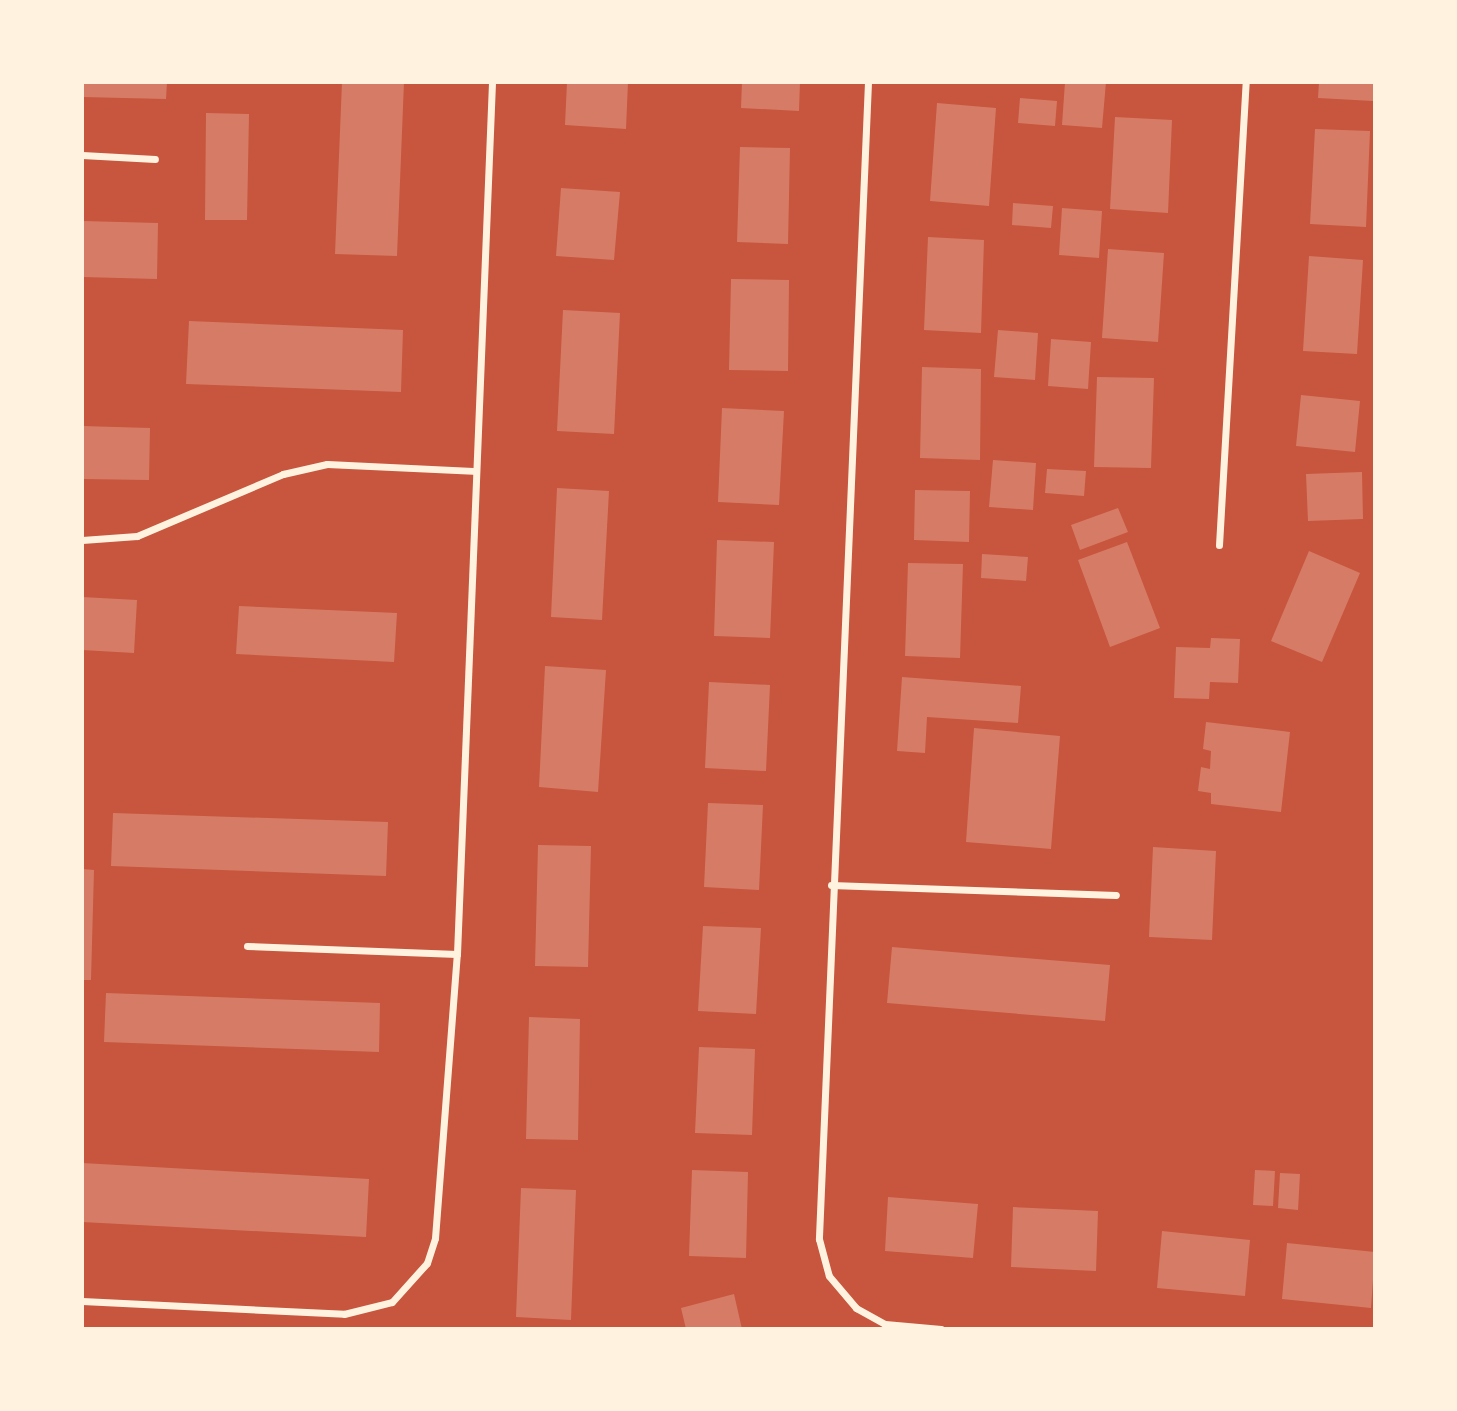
<!DOCTYPE html>
<html>
<head>
<meta charset="utf-8">
<style>
	body { margin:0 }
	#map { position:relative; width:1457px; height:1411px; overflow:hidden; background:#c8553d; font-family:Inter,sans-serif }
	div>[style] { position:absolute }
	.building>* { inset:0; background:#d67c66 }
	.minor>* { height:7px; margin:-3.5px; padding:0 3.5px; transform-origin:3.5px; border-radius:3.5px; background:#fff3e0 }
	span { translate:-50% -50%; white-space:nowrap; text-align:center; line-height:1.15; -webkit-text-stroke:6px #fff3e0; paint-order:stroke }
	.frame { position:absolute; inset:0; border:84px solid #fff3e0; pointer-events:none }
</style>
</head>
<body>
<div id="map">
	<div class="building">
		<i style="clip-path:polygon(82px 82px,167px 82px,166px 99px,82px 97px)"></i>
		<i style="clip-path:polygon(342px 82px,404px 82px,397px 256px,335px 254px)"></i>
		<i style="clip-path:polygon(567px 82px,628px 82px,626px 129px,565px 125px)"></i>
		<i style="clip-path:polygon(742px 82px,800px 82px,799px 111px,741px 108px)"></i>
		<i style="clip-path:polygon(1065px 82px,1106px 82px,1102px 128px,1062px 125px)"></i>
		<i style="clip-path:polygon(1319px 82px,1374px 82px,1373px 101px,1318px 98px)"></i>
		<i style="clip-path:polygon(1020px 98px,1057px 101px,1055px 126px,1018px 123px)"></i>
		<i style="clip-path:polygon(937px 103px,996px 108px,989px 206px,930px 201px)"></i>
		<i style="clip-path:polygon(206px 113px,249px 114px,247px 220px,205px 220px)"></i>
		<i style="clip-path:polygon(1115px 117px,1172px 120px,1168px 213px,1110px 209px)"></i>
		<i style="clip-path:polygon(1315px 129px,1370px 131px,1366px 227px,1310px 224px)"></i>
		<i style="clip-path:polygon(740px 147px,790px 148px,788px 244px,737px 242px)"></i>
		<i style="clip-path:polygon(561px 188px,620px 192px,614px 260px,556px 256px)"></i>
		<i style="clip-path:polygon(1013px 203px,1053px 206px,1051px 228px,1012px 225px)"></i>
		<i style="clip-path:polygon(1062px 208px,1102px 211px,1099px 258px,1059px 255px)"></i>
		<i style="clip-path:polygon(82px 221px,158px 223px,157px 279px,82px 277px)"></i>
		<i style="clip-path:polygon(928px 237px,984px 240px,981px 333px,924px 330px)"></i>
		<i style="clip-path:polygon(1108px 249px,1164px 253px,1158px 342px,1102px 338px)"></i>
		<i style="clip-path:polygon(1309px 256px,1363px 260px,1357px 354px,1303px 351px)"></i>
		<i style="clip-path:polygon(731px 279px,789px 280px,788px 371px,729px 370px)"></i>
		<i style="clip-path:polygon(563px 310px,620px 313px,614px 434px,557px 431px)"></i>
		<i style="clip-path:polygon(189px 321px,403px 330px,401px 392px,186px 384px)"></i>
		<i style="clip-path:polygon(998px 330px,1038px 333px,1035px 380px,994px 377px)"></i>
		<i style="clip-path:polygon(1051px 339px,1091px 342px,1088px 389px,1048px 386px)"></i>
		<i style="clip-path:polygon(922px 367px,981px 369px,980px 460px,920px 458px)"></i>
		<i style="clip-path:polygon(1097px 377px,1154px 378px,1151px 468px,1094px 467px)"></i>
		<i style="clip-path:polygon(1301px 395px,1360px 401px,1355px 452px,1296px 446px)"></i>
		<i style="clip-path:polygon(722px 408px,784px 411px,779px 505px,718px 502px)"></i>
		<i style="clip-path:polygon(82px 426px,150px 428px,149px 480px,82px 479px)"></i>
		<i style="clip-path:polygon(993px 460px,1036px 463px,1033px 510px,989px 507px)"></i>
		<i style="clip-path:polygon(1047px 469px,1086px 471px,1084px 496px,1045px 493px)"></i>
		<i style="clip-path:polygon(1362px 472px,1363px 519px,1308px 521px,1306px 474px)"></i>
		<i style="clip-path:polygon(557px 488px,609px 491px,602px 620px,551px 617px)"></i>
		<i style="clip-path:polygon(915px 490px,970px 491px,969px 542px,914px 540px)"></i>
		<i style="clip-path:polygon(1118px 508px,1128px 532px,1080px 550px,1071px 525px)"></i>
		<i style="clip-path:polygon(717px 540px,774px 542px,770px 638px,714px 636px)"></i>
		<i style="clip-path:polygon(1127px 542px,1160px 628px,1110px 647px,1078px 560px)"></i>
		<i style="clip-path:polygon(1309px 551px,1360px 573px,1322px 662px,1271px 641px)"></i>
		<i style="clip-path:polygon(982px 554px,1028px 557px,1026px 581px,981px 578px)"></i>
		<i style="clip-path:polygon(908px 563px,963px 564px,960px 658px,905px 656px)"></i>
		<i style="clip-path:polygon(82px 597px,137px 600px,134px 653px,82px 650px)"></i>
		<i style="clip-path:polygon(239px 606px,397px 613px,394px 662px,236px 654px)"></i>
		<i style="clip-path:polygon(1211px 638px,1240px 639px,1238px 683px,1210px 682px,1209px 699px,1174px 698px,1176px 647px,1210px 648px)"></i>
		<i style="clip-path:polygon(545px 666px,606px 670px,598px 792px,539px 787px)"></i>
		<i style="clip-path:polygon(902px 677px,1021px 686px,1018px 723px,927px 717px,925px 753px,897px 751px)"></i>
		<i style="clip-path:polygon(709px 682px,770px 685px,766px 771px,705px 768px)"></i>
		<i style="clip-path:polygon(1206px 722px,1290px 732px,1281px 812px,1211px 804px,1211px 793px,1198px 791px,1201px 767px,1210px 769px,1211px 751px,1203px 749px)"></i>
		<i style="clip-path:polygon(974px 728px,1060px 736px,1051px 849px,966px 842px)"></i>
		<i style="clip-path:polygon(708px 803px,763px 805px,759px 890px,704px 887px)"></i>
		<i style="clip-path:polygon(113px 813px,388px 822px,386px 876px,111px 866px)"></i>
		<i style="clip-path:polygon(538px 845px,591px 846px,588px 967px,535px 966px)"></i>
		<i style="clip-path:polygon(1153px 847px,1216px 851px,1212px 940px,1149px 937px)"></i>
		<i style="clip-path:polygon(82px 869px,94px 870px,91px 980px,82px 980px)"></i>
		<i style="clip-path:polygon(703px 926px,761px 928px,756px 1014px,698px 1011px)"></i>
		<i style="clip-path:polygon(892px 947px,1110px 965px,1105px 1021px,887px 1003px)"></i>
		<i style="clip-path:polygon(106px 993px,380px 1003px,379px 1052px,104px 1042px)"></i>
		<i style="clip-path:polygon(529px 1017px,580px 1019px,578px 1140px,526px 1139px)"></i>
		<i style="clip-path:polygon(699px 1047px,755px 1049px,752px 1135px,695px 1133px)"></i>
		<i style="clip-path:polygon(82px 1163px,369px 1179px,366px 1237px,82px 1222px)"></i>
		<i style="clip-path:polygon(692px 1170px,748px 1172px,746px 1258px,689px 1256px)"></i>
		<i style="clip-path:polygon(1255px 1170px,1275px 1171px,1273px 1206px,1253px 1205px)"></i>
		<i style="clip-path:polygon(1280px 1173px,1300px 1174px,1298px 1210px,1278px 1208px)"></i>
		<i style="clip-path:polygon(521px 1188px,576px 1190px,571px 1320px,516px 1317px)"></i>
		<i style="clip-path:polygon(888px 1197px,978px 1204px,973px 1258px,885px 1251px)"></i>
		<i style="clip-path:polygon(1013px 1207px,1098px 1211px,1096px 1271px,1011px 1267px)"></i>
		<i style="clip-path:polygon(1162px 1231px,1250px 1240px,1245px 1296px,1157px 1288px)"></i>
		<i style="clip-path:polygon(1287px 1243px,1375px 1252px,1371px 1308px,1282px 1299px)"></i>
		<i style="clip-path:polygon(734px 1294px,742px 1329px,686px 1329px,681px 1308px)"></i>
	</div>
	<div class="minor">
		<i style="left:868px;top:82px;width:1158px;rotate:92.43deg"></i>
		<i style="left:819px;top:1239px;width:38px;rotate:75deg"></i>
		<i style="left:829px;top:1276px;width:42px;rotate:49.8deg"></i>
		<i style="left:856px;top:1308px;width:33px;rotate:29deg"></i>
		<i style="left:885px;top:1324px;width:56px;rotate:5.1deg"></i>
		<i style="left:82px;top:155px;width:73px;rotate:3.1deg"></i>
		<i style="left:82px;top:540px;width:55px;rotate:-4.2deg"></i>
		<i style="left:137px;top:536px;width:159px;rotate:-23deg"></i>
		<i style="left:283px;top:474px;width:45px;rotate:-12.8deg"></i>
		<i style="left:327px;top:464px;width:146px;rotate:2.7deg"></i>
		<i style="left:1219px;top:545px;width:464px;rotate:-86.7deg"></i>
		<i style="left:831px;top:885px;width:285px;rotate:2deg"></i>
		<i style="left:247px;top:946px;width:210px;rotate:2.2deg"></i>
		<i style="left:82px;top:1301px;width:262px;rotate:2.8deg"></i>
		<i style="left:344px;top:1314px;width:49px;rotate:-14deg"></i>
		<i style="left:392px;top:1302px;width:52px;rotate:-48.1deg"></i>
		<i style="left:427px;top:1263px;width:26px;rotate:-72deg"></i>
		<i style="left:435px;top:1238px;width:285px;rotate:-85.6deg"></i>
		<i style="left:457px;top:954px;width:873px;rotate:-87.7deg"></i>
	</div>
	<div class="frame"></div>
</div>
</body>
</html>
